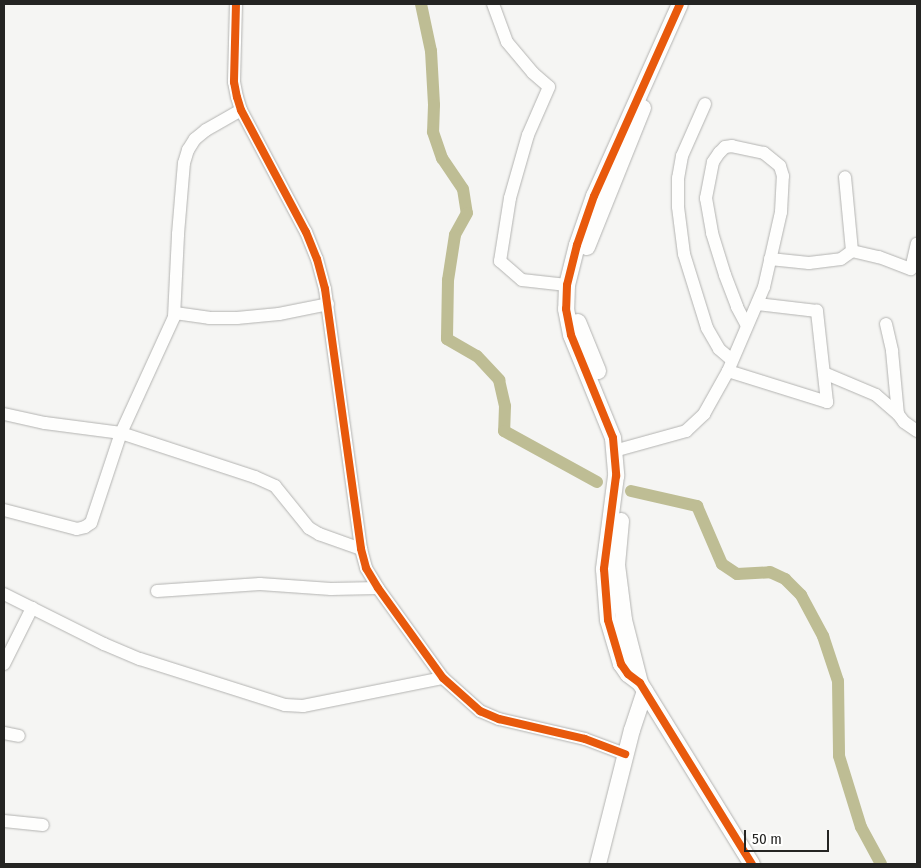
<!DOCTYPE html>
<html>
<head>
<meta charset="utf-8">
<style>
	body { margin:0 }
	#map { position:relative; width:921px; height:868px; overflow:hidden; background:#f5f5f3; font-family:"Fira Sans Condensed",sans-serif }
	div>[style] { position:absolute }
	.canal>* { height:12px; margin:-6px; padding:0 6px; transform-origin:6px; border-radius:6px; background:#bebd94 }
	.roads { filter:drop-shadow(0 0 1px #b3b3b1) drop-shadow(0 0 1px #b3b3b1) }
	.minor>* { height:12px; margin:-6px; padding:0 6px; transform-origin:6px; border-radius:6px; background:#fefefd }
	.tertiary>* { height:16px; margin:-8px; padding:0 8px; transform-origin:8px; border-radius:8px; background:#fefefd }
	.cycleway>* { height:8px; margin:-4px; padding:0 4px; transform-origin:4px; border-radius:4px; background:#e8590c }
	span { translate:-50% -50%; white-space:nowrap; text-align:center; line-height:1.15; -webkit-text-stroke:5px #fffffe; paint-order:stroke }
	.frame { position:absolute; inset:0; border:5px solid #242422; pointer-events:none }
	.scale { position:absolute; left:744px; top:830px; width:85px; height:22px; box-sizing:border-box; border:2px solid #242422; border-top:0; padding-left:6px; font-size:15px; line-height:18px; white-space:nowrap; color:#242422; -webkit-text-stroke:4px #fffffe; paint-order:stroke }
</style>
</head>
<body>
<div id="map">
	<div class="canal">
		<i style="left:421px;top:4px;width:48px;rotate:78deg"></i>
		<i style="left:431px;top:51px;width:54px;rotate:86.8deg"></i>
		<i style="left:434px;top:105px;width:27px;rotate:92deg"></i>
		<i style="left:433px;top:132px;width:28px;rotate:71deg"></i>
		<i style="left:442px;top:158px;width:37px;rotate:56deg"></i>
		<i style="left:463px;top:189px;width:24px;rotate:81deg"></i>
		<i style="left:467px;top:213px;width:25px;rotate:119deg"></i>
		<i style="left:455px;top:235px;width:46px;rotate:98.8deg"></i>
		<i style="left:448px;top:280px;width:59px;rotate:91deg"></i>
		<i style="left:447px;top:339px;width:34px;rotate:30deg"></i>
		<i style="left:477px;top:356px;width:33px;rotate:47deg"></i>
		<i style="left:499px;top:380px;width:27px;rotate:77deg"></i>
		<i style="left:505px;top:406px;width:25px;rotate:92deg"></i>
		<i style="left:504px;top:431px;width:106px;rotate:28.7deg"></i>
		<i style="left:631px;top:491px;width:68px;rotate:12.8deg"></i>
		<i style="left:697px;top:506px;width:63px;rotate:66.7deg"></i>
		<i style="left:722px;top:564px;width:18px;rotate:34deg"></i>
		<i style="left:737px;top:574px;width:33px;rotate:-3deg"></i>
		<i style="left:770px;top:572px;width:17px;rotate:25deg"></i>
		<i style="left:785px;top:579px;width:23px;rotate:45deg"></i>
		<i style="left:801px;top:595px;width:47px;rotate:61.8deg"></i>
		<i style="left:823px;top:636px;width:47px;rotate:71.6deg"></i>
		<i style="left:838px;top:681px;width:75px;rotate:89.2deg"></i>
		<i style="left:839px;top:756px;width:74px;rotate:72.8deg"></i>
		<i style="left:861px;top:827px;width:42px;rotate:61.6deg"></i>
	</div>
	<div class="roads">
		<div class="minor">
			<i style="left:236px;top:4px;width:78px;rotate:91.5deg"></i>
			<i style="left:234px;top:82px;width:15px;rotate:79deg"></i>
			<i style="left:237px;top:97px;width:14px;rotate:73deg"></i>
			<i style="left:241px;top:110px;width:138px;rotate:62deg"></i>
			<i style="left:306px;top:232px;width:29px;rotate:68deg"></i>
			<i style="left:317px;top:259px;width:31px;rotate:75deg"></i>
			<i style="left:325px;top:289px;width:262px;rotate:82.1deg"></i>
			<i style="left:361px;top:549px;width:20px;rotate:75deg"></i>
			<i style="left:366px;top:568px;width:23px;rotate:59deg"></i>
			<i style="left:378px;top:588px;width:111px;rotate:54.2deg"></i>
			<i style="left:443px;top:678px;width:50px;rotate:41.7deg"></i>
			<i style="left:480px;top:711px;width:21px;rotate:23deg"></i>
			<i style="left:499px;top:719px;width:88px;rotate:13.1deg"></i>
			<i style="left:585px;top:739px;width:43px;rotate:20.6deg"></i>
			<i style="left:493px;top:4px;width:40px;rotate:69.8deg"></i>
			<i style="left:507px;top:42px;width:40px;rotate:50deg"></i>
			<i style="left:533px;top:73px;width:21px;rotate:41deg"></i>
			<i style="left:549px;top:87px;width:52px;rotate:113.6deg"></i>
			<i style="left:528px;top:135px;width:66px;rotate:105.9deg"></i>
			<i style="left:510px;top:198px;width:64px;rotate:99deg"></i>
			<i style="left:500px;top:261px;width:29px;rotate:41deg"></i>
			<i style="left:522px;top:280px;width:45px;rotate:6.3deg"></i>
			<i style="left:705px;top:104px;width:57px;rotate:113.9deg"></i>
			<i style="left:682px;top:156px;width:22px;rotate:100deg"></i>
			<i style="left:678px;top:178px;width:29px;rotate:90deg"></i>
			<i style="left:678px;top:207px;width:47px;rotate:82.7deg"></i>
			<i style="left:684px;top:254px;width:77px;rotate:72.7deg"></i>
			<i style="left:707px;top:328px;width:24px;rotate:60deg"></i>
			<i style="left:719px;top:349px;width:16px;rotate:40deg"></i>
			<i style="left:852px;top:251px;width:28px;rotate:13deg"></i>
			<i style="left:879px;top:257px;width:34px;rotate:21deg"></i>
			<i style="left:911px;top:269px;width:26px;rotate:-77deg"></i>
			<i style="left:770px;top:259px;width:39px;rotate:6deg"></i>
			<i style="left:809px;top:263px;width:32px;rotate:-7deg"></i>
			<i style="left:841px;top:259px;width:14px;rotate:-36deg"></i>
			<i style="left:852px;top:251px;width:74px;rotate:-95.4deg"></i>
			<i style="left:175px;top:313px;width:34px;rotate:8deg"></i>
			<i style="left:209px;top:318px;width:28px"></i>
			<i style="left:237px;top:318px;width:42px;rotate:-5.4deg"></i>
			<i style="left:279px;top:314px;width:50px;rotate:-11.5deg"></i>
			<i style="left:886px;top:324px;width:28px;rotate:77deg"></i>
			<i style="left:892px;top:351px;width:63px;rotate:84.6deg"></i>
			<i style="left:898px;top:414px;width:10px;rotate:53deg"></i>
			<i style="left:904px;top:422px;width:16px;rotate:35deg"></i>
			<i style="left:728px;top:371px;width:104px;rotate:17.4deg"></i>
			<i style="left:827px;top:402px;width:92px;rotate:-96.3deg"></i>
			<i style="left:817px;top:311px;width:60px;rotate:-173.3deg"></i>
			<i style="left:824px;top:373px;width:56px;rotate:22.9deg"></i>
			<i style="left:876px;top:395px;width:29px;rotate:41deg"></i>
			<i style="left:4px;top:414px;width:42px;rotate:12.4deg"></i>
			<i style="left:45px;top:423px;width:77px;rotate:7.5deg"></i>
			<i style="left:121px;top:433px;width:141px;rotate:18.2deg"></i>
			<i style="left:255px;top:477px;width:22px;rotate:24deg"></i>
			<i style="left:275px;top:486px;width:54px;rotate:51deg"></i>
			<i style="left:309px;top:528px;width:12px;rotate:31deg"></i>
			<i style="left:319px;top:534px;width:45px;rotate:19.7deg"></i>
			<i style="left:614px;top:451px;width:75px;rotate:-15.5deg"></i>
			<i style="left:686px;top:431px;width:25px;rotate:-43deg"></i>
			<i style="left:704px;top:414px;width:49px;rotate:-60.8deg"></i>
			<i style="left:728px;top:371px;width:91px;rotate:-66.8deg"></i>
			<i style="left:764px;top:287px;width:77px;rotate:-77.2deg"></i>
			<i style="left:781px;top:212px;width:36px;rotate:-87deg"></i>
			<i style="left:783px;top:176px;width:10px;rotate:-107deg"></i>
			<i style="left:780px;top:166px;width:21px;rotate:-141deg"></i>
			<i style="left:764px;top:153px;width:33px;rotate:-168deg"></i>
			<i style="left:732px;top:146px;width:7px;rotate:172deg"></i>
			<i style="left:725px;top:147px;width:8px;rotate:135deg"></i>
			<i style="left:719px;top:153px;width:11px;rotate:124deg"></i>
			<i style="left:713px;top:162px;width:37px;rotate:101deg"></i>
			<i style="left:706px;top:198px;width:36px;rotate:80deg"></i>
			<i style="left:712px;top:233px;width:44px;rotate:72.8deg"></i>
			<i style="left:725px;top:275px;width:34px;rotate:69deg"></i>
			<i style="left:737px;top:307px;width:21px;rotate:62deg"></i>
			<i style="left:4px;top:510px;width:75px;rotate:14.6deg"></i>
			<i style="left:77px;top:529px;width:8px;rotate:-14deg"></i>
			<i style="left:85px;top:527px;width:7px;rotate:-34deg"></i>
			<i style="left:91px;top:523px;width:95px;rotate:-71.6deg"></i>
			<i style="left:121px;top:433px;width:128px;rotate:-65.4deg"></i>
			<i style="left:174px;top:317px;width:83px;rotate:-87.2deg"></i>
			<i style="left:178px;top:234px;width:71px;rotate:-85.2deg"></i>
			<i style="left:184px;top:163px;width:14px;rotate:-73deg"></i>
			<i style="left:188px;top:150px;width:13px;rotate:-58deg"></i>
			<i style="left:195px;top:139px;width:14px;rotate:-39deg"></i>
			<i style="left:206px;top:130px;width:40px;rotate:-29.7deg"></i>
			<i style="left:157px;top:591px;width:103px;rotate:-3.9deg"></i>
			<i style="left:260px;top:584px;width:71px;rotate:4deg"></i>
			<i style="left:331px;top:589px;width:47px;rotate:-1.2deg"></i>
			<i style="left:4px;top:594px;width:112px;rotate:26.6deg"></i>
			<i style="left:104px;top:644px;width:39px;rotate:23deg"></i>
			<i style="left:140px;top:659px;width:152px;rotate:17.6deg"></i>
			<i style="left:285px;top:705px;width:18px;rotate:3deg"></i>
			<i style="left:303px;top:706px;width:143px;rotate:-11.3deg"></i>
			<i style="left:4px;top:664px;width:63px;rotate:-63.4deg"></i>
			<i style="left:4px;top:733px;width:15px;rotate:11deg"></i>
			<i style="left:4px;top:821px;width:39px;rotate:6deg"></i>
		</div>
		<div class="tertiary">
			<i style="left:680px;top:4px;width:210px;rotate:114.1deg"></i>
			<i style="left:594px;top:196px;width:52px;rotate:109.1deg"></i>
			<i style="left:577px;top:245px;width:41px;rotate:104deg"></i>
			<i style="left:567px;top:285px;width:24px;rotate:92deg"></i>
			<i style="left:566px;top:309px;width:26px;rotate:79deg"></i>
			<i style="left:571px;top:335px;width:111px;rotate:67.8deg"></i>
			<i style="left:613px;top:438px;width:38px;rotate:85deg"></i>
			<i style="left:616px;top:476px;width:94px;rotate:97.4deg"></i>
			<i style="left:604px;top:569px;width:51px;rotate:85.5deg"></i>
			<i style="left:608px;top:620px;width:46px;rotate:73.5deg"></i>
			<i style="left:621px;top:664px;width:12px;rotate:55deg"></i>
			<i style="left:628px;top:674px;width:15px;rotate:37deg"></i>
			<i style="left:640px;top:683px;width:213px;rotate:58.3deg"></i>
			<i style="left:587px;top:247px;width:150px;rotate:-68.1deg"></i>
			<i style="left:578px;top:322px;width:53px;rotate:67.8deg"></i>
			<i style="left:621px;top:521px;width:44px;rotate:95.2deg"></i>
			<i style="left:617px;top:565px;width:55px;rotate:82.7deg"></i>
			<i style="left:624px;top:620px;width:65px;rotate:75.7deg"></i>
			<i style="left:598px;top:864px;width:138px;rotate:-75.8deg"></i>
			<i style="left:632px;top:730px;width:41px;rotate:-71.6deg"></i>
		</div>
	</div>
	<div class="cycleway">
		<i style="left:236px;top:4px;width:78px;rotate:91.5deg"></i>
		<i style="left:234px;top:82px;width:15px;rotate:79deg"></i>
		<i style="left:237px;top:97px;width:14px;rotate:73deg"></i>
		<i style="left:241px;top:110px;width:138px;rotate:62deg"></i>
		<i style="left:306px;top:232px;width:29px;rotate:68deg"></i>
		<i style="left:317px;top:259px;width:31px;rotate:75deg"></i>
		<i style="left:325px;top:289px;width:262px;rotate:82.1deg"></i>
		<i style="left:361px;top:549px;width:20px;rotate:75deg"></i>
		<i style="left:366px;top:568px;width:23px;rotate:59deg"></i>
		<i style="left:378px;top:588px;width:111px;rotate:54.2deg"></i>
		<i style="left:443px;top:678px;width:50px;rotate:41.7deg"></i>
		<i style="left:480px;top:711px;width:21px;rotate:23deg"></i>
		<i style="left:499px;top:719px;width:88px;rotate:13.1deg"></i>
		<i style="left:585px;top:739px;width:43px;rotate:20.6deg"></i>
		<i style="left:680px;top:4px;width:210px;rotate:114.1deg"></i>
		<i style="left:594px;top:196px;width:52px;rotate:109.1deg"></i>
		<i style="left:577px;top:245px;width:41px;rotate:104deg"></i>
		<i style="left:567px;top:285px;width:24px;rotate:92deg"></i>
		<i style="left:566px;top:309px;width:26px;rotate:79deg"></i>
		<i style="left:571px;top:335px;width:111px;rotate:67.8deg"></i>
		<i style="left:613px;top:438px;width:38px;rotate:85deg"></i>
		<i style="left:616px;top:476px;width:94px;rotate:97.4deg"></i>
		<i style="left:604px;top:569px;width:51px;rotate:85.5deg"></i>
		<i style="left:608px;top:620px;width:46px;rotate:73.5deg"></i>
		<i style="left:621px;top:664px;width:12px;rotate:55deg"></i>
		<i style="left:628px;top:674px;width:15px;rotate:37deg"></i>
		<i style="left:640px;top:683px;width:213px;rotate:58.3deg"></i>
	</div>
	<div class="frame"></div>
	<div class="scale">50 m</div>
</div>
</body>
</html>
